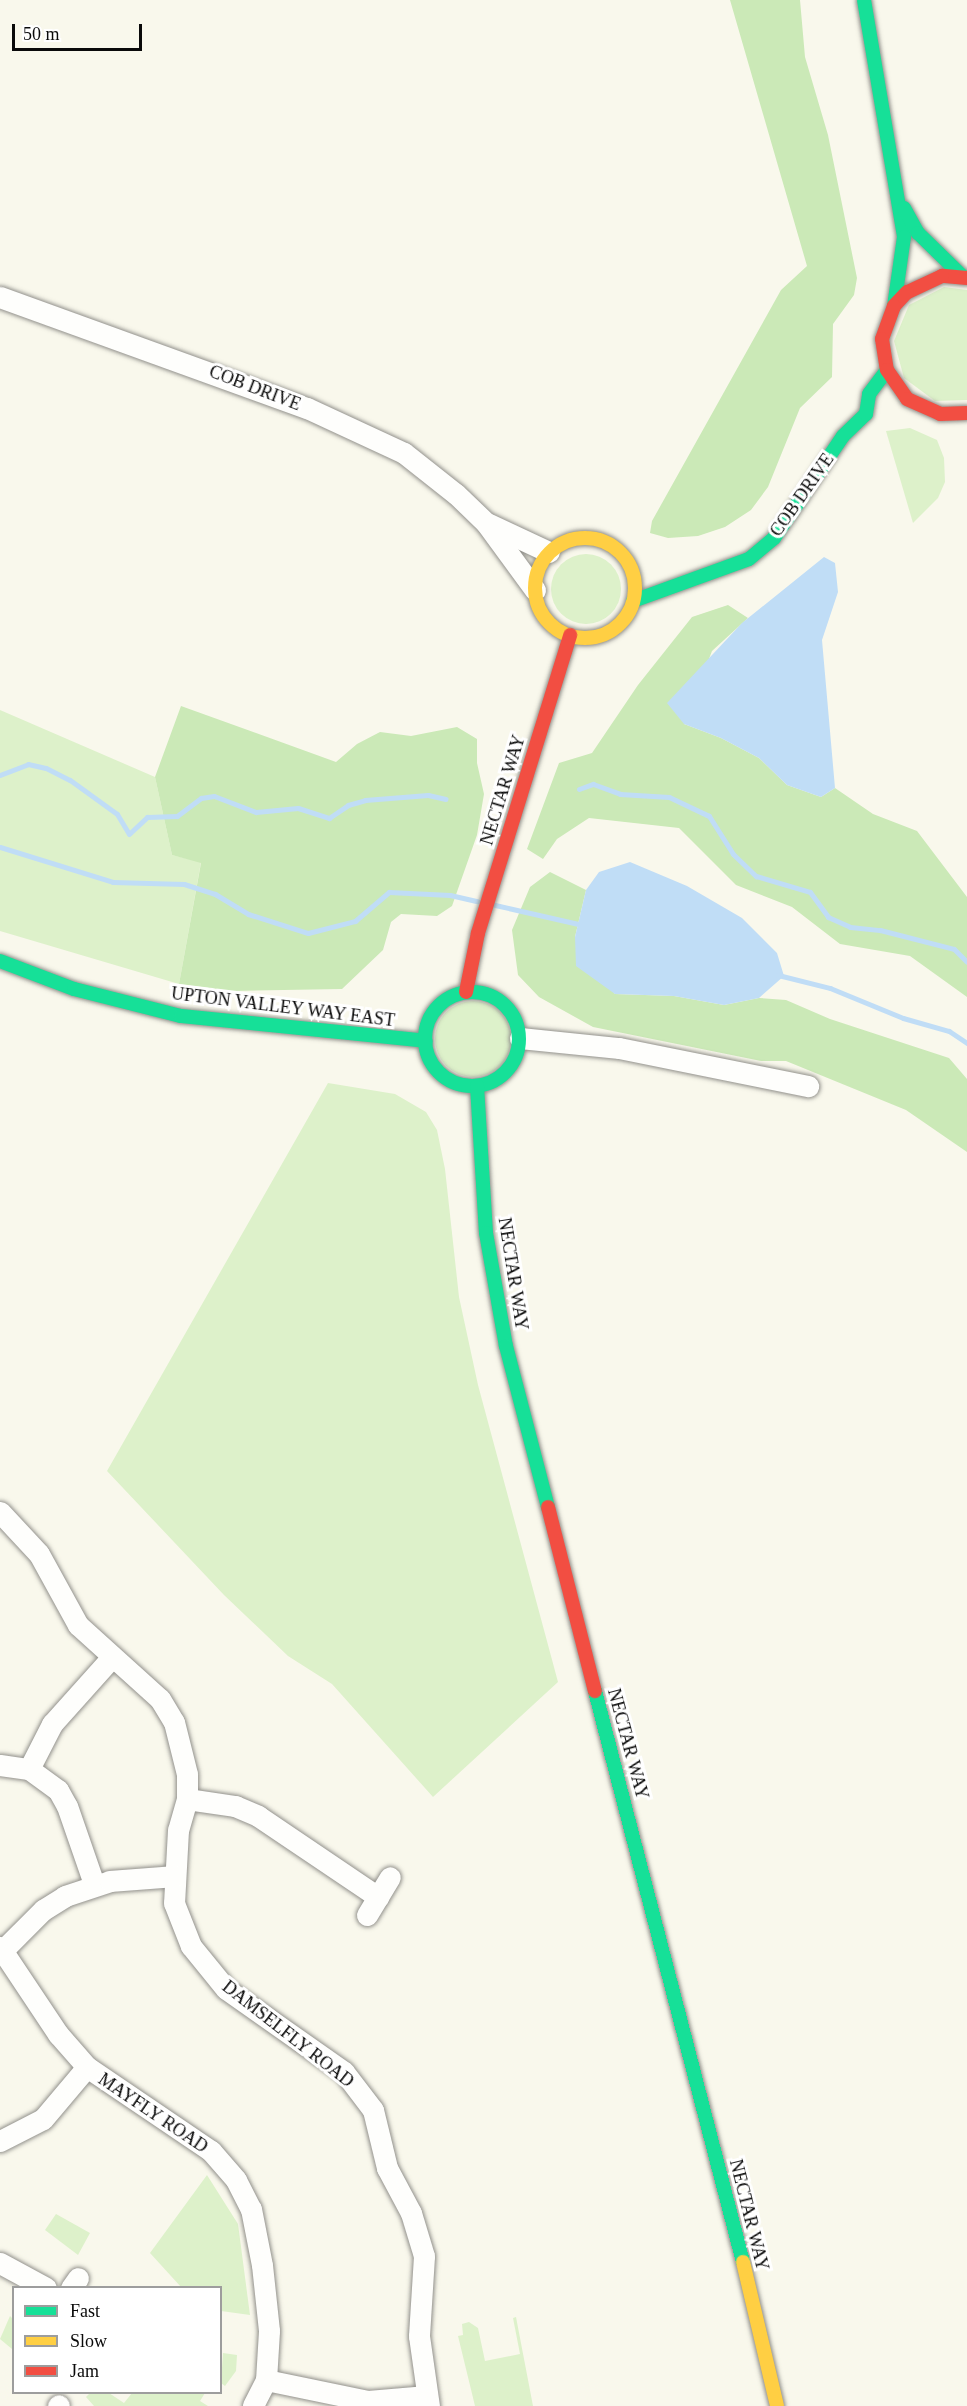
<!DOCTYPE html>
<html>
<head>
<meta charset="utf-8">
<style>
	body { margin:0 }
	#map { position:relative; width:967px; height:2406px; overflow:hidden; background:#f9f8ec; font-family:"Times New Roman",serif }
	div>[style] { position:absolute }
	.green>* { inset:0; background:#ddf1ca }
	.round { border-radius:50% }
	.forest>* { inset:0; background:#cbe9b7 }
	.water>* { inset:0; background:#c0ddf6 }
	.stream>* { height:5px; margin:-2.5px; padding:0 2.5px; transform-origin:2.5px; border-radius:2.5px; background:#c0ddf6 }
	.roads { filter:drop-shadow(0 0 2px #92918c) drop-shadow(0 0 2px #92918c) }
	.street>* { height:21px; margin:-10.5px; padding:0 10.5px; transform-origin:10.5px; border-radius:10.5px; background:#fefefc }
	.fast>* { height:14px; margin:-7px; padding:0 7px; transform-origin:7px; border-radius:7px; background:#16e098 }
	.fast>.ring { margin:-7px; padding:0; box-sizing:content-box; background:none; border:14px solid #16e098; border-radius:50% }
	.slow>* { height:14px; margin:-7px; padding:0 7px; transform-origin:7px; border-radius:7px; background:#ffcf43 }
	.slow>.ring { margin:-7px; padding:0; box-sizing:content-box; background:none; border:14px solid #ffcf43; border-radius:50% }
	.jam>* { height:14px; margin:-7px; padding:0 7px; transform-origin:7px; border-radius:7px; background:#f24e42 }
	span { translate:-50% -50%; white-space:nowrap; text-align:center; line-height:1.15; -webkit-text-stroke:6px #fff; paint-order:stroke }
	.street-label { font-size:18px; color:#0a0a0a }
	.legend { position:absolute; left:12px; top:2286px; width:210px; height:108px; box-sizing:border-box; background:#fff; border:2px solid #9d9d9d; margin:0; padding:8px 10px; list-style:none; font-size:18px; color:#0a0a0a }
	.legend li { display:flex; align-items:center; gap:12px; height:30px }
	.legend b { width:30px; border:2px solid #9d9d9d }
	.scale { position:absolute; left:12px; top:24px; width:130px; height:27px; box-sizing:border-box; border:3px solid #0a0a0a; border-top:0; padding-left:8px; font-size:18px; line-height:21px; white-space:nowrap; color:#0a0a0a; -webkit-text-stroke:4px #fff; paint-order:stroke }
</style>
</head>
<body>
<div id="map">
	<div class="green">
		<i style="clip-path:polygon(944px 287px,967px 290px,967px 400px,935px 401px,904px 378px,894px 341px,909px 305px)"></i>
		<i style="clip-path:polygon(910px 428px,937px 440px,944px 458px,945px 482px,938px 498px,913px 523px,886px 431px)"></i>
		<i class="round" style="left:551px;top:554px;width:70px;height:70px"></i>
		<i style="clip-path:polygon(0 710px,155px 777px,172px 855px,201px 862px,179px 984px,0 931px)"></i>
		<i class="round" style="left:435px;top:1001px;width:76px;height:76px"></i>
		<i style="clip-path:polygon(328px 1083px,395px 1094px,426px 1112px,437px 1130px,445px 1169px,459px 1297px,478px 1385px,558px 1682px,433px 1797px,332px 1684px,288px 1656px,224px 1595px,107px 1471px)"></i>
		<i style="clip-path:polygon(207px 2175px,238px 2224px,250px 2315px,221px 2311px,220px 2288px,181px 2287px,150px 2253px)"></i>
		<i style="clip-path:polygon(56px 2214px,90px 2233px,78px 2255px,45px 2230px)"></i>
		<i style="clip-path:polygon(10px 2316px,13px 2319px,12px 2349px,0 2339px)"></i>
		<i style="clip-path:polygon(516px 2317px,533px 2406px,475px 2406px,458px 2336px,463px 2335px,462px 2324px,469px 2322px,478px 2328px,485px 2361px,520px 2354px,513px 2318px)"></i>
		<i style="clip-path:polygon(223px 2353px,237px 2355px,236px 2371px,225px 2386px,221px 2383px)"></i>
		<i style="clip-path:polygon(90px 2393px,109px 2393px,124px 2403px,132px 2393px,205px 2393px,200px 2401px,208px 2406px,94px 2406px,86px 2397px)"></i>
	</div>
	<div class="forest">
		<i style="clip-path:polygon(730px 0,800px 0,805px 57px,828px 135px,857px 278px,854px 295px,833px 324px,832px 377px,800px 408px,768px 487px,751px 510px,725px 527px,698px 536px,668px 538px,650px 533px,652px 521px,781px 290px,807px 266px)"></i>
		<i style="clip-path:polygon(728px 605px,748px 618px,712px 651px,684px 724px,721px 738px,759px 758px,787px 785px,821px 797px,835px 788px,873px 814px,917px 831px,967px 897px,967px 997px,910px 956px,840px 944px,792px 907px,736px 885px,679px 828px,589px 818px,557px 839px,543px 859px,527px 849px,559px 763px,592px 753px,638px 685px,692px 617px)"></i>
		<i style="clip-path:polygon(181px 706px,336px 762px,357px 744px,380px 732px,411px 736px,457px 727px,477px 739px,477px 763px,484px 794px,477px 835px,452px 906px,437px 916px,401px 914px,391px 922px,383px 950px,342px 989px,231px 991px,179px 984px,201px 863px,172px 855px,155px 777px)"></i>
		<i style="clip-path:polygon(550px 872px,586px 890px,575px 937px,615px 994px,674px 996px,724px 1005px,759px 998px,786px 1000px,830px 1019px,949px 1058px,967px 1079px,967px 1152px,906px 1110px,786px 1061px,761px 1061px,593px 1027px,539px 997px,518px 975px,512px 930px,530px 887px)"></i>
	</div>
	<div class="water">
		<i style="clip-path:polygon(824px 557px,835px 563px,838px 592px,822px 640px,835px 788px,821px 797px,787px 785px,759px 758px,721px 738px,684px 724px,667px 703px,742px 623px)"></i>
		<i style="clip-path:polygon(630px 862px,687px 886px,742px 918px,777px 953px,784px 976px,759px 998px,724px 1005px,674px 996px,615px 994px,576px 966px,575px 937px,586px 890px,599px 872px)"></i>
	</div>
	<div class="stream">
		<i style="left:0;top:775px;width:30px;rotate:-21deg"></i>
		<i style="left:28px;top:764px;width:18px;rotate:13deg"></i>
		<i style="left:46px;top:768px;width:27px;rotate:27deg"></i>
		<i style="left:70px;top:780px;width:58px;rotate:35.9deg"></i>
		<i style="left:117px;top:814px;width:23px;rotate:59deg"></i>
		<i style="left:129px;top:834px;width:25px;rotate:-43deg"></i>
		<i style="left:147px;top:817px;width:30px;rotate:-2deg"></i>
		<i style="left:177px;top:816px;width:30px;rotate:-37deg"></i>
		<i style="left:201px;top:798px;width:13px;rotate:-9deg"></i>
		<i style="left:214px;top:796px;width:45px;rotate:20.9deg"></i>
		<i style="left:256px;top:812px;width:42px;rotate:-5.4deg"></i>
		<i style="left:298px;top:808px;width:33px;rotate:18deg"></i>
		<i style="left:329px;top:818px;width:23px;rotate:-34deg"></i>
		<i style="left:348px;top:805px;width:18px;rotate:-16deg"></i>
		<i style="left:365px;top:800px;width:63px;rotate:-4.5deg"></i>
		<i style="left:428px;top:795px;width:18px;rotate:13deg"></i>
		<i style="left:579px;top:789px;width:15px;rotate:-20deg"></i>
		<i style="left:593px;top:784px;width:29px;rotate:20deg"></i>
		<i style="left:620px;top:794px;width:49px;rotate:3.5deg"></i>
		<i style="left:669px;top:797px;width:44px;rotate:25.4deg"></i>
		<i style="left:709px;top:816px;width:45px;rotate:57.7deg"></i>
		<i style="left:733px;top:854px;width:32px;rotate:44deg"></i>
		<i style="left:756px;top:876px;width:56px;rotate:16.5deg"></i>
		<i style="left:810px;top:892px;width:31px;rotate:54deg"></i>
		<i style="left:828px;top:917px;width:24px;rotate:24deg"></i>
		<i style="left:850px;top:927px;width:30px;rotate:6deg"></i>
		<i style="left:880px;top:930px;width:76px;rotate:14.4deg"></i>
		<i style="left:954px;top:949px;width:18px;rotate:45deg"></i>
		<i style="left:0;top:847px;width:118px;rotate:17.2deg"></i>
		<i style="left:113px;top:882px;width:71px;rotate:1.6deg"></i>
		<i style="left:184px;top:884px;width:33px;rotate:18deg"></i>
		<i style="left:215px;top:894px;width:39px;rotate:31deg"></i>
		<i style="left:248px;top:914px;width:63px;rotate:17.6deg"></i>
		<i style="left:308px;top:933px;width:49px;rotate:-14.3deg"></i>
		<i style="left:355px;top:921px;width:45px;rotate:-40.5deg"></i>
		<i style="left:389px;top:892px;width:61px;rotate:2.8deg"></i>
		<i style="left:450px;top:895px;width:28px;rotate:13deg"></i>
		<i style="left:495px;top:905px;width:90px;rotate:12.8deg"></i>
		<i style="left:778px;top:975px;width:54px;rotate:14deg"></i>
		<i style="left:830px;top:988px;width:79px;rotate:22.3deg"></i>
		<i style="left:903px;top:1018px;width:48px;rotate:15.8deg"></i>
		<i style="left:949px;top:1031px;width:22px;rotate:34deg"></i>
	</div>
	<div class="roads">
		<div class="street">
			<i style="left:0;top:297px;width:326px;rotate:19.9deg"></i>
			<i style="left:307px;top:408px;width:107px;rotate:24.9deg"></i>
			<i style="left:404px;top:453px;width:66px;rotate:38.3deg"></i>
			<i style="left:456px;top:494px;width:42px;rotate:44deg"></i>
			<i style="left:486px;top:523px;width:83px;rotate:53.8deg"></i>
			<i style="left:489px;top:524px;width:66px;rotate:25deg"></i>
			<i style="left:520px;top:1038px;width:100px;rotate:5.8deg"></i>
			<i style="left:619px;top:1048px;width:193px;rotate:11.4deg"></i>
			<i style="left:0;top:1512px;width:57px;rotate:47.1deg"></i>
			<i style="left:39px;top:1554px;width:81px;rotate:61.2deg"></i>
			<i style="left:78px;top:1625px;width:110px;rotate:42.1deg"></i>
			<i style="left:160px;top:1699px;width:27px;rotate:59deg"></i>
			<i style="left:174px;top:1722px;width:54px;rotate:76deg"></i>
			<i style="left:187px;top:1774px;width:25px;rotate:90deg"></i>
			<i style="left:187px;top:1799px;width:32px;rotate:106deg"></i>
			<i style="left:178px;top:1830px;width:73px;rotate:93.1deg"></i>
			<i style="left:174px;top:1903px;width:46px;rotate:68.4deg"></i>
			<i style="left:191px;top:1946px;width:55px;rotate:50.9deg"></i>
			<i style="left:226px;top:1989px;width:144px;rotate:35.1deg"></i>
			<i style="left:344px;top:2072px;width:48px;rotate:52.7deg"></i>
			<i style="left:373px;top:2110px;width:60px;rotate:76.4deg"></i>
			<i style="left:387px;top:2168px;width:51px;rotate:61.9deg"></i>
			<i style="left:411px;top:2213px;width:45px;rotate:73.2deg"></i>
			<i style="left:424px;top:2256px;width:80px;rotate:93.6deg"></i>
			<i style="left:419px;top:2336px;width:71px;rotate:81.9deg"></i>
			<i style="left:0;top:1765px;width:29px;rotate:8deg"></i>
			<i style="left:29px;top:1769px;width:36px;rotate:36deg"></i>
			<i style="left:58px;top:1790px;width:18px;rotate:61deg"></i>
			<i style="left:67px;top:1806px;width:83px;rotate:70.9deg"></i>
			<i style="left:29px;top:1769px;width:51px;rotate:-62.9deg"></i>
			<i style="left:52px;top:1724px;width:90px;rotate:-48.2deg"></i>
			<i style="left:187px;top:1799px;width:49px;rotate:8.3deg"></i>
			<i style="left:235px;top:1806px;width:25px;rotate:23deg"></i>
			<i style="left:258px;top:1816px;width:145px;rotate:34deg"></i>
			<i style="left:367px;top:1915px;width:44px;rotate:-58.8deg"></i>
			<i style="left:0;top:1947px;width:105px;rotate:56.3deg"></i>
			<i style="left:58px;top:2034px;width:44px;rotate:48.7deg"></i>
			<i style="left:87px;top:2067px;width:150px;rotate:34.1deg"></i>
			<i style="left:211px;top:2151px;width:38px;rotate:49deg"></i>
			<i style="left:236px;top:2180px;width:33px;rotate:63deg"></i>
			<i style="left:251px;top:2209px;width:57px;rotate:78.9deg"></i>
			<i style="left:262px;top:2265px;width:66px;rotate:83.9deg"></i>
			<i style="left:269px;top:2331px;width:49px;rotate:93.5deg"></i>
			<i style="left:266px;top:2380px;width:29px;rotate:117deg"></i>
			<i style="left:3px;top:1950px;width:57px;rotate:-45deg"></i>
			<i style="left:43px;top:1910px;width:26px;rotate:-32deg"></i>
			<i style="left:65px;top:1896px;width:47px;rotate:-18.4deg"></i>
			<i style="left:110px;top:1881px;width:65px;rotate:-4.4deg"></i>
			<i style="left:0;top:2141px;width:48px;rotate:-27.1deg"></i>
			<i style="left:43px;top:2119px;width:68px;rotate:-49.8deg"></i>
			<i style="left:0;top:2263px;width:52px;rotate:28.5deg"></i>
			<i style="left:71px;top:2288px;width:12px;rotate:-55deg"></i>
			<i style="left:266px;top:2380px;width:104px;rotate:11.6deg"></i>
			<i style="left:368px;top:2401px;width:59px;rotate:-4.8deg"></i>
			<i style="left:58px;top:2406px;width:1px;rotate:-45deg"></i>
		</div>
		<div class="fast">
			<i style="left:864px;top:0;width:240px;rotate:80.4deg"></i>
			<i style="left:904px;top:237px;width:70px;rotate:98.2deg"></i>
			<i style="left:904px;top:208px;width:29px;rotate:61deg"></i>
			<i style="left:918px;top:233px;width:62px;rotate:44.3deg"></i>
			<i style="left:633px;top:601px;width:123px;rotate:-19.9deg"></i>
			<i style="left:749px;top:559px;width:33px;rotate:-40deg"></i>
			<i style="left:774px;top:538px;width:123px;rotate:-55.9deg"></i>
			<i style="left:843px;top:436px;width:32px;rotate:-44deg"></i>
			<i style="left:866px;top:414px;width:20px;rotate:-81deg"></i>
			<i style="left:869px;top:394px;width:30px;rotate:-53deg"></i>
			<i style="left:0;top:961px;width:79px;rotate:20.7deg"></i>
			<i style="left:74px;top:989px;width:110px;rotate:14.2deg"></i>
			<i style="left:181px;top:1016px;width:246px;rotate:5.8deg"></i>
			<i class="ring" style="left:425px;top:992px;width:80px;height:80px"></i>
			<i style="left:477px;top:1086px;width:147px;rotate:86.5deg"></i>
			<i style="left:486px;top:1233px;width:115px;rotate:80deg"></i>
			<i style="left:506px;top:1346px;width:166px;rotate:75.4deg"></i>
			<i style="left:595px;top:1691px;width:590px;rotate:75.47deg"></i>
		</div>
		<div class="slow">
			<i class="ring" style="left:535px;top:538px;width:86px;height:86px"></i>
			<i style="left:743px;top:2262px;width:148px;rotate:76.7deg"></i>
		</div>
		<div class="jam">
			<i style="left:967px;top:278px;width:25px;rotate:-175deg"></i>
			<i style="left:942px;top:276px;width:38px;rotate:155deg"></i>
			<i style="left:907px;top:292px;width:19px;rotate:133deg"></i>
			<i style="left:894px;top:306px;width:35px;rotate:110deg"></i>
			<i style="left:882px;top:339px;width:31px;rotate:81deg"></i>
			<i style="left:887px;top:370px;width:35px;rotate:55deg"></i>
			<i style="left:907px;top:399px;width:36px;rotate:24deg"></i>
			<i style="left:940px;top:414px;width:27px;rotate:-2deg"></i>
			<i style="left:466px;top:992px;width:60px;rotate:-78.5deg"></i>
			<i style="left:478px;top:933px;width:312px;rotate:-72.8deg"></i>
			<i style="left:548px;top:1507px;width:190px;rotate:75.7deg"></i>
		</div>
	</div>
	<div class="street-label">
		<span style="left:255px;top:388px;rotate:21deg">COB DRIVE</span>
		<span style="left:802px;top:495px;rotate:-55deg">COB DRIVE</span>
		<span style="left:503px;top:790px;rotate:-73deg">NECTAR WAY</span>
		<span style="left:283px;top:1007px;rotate:7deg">UPTON VALLEY WAY EAST</span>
		<span style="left:513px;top:1274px;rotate:81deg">NECTAR WAY</span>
		<span style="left:628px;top:1744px;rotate:75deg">NECTAR WAY</span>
		<span style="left:288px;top:2034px;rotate:38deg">DAMSELFLY ROAD</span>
		<span style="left:153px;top:2113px;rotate:34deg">MAYFLY ROAD</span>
		<span style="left:749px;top:2215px;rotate:76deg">NECTAR WAY</span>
	</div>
	<ul class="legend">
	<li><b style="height:8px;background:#16e098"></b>Fast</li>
	<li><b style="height:8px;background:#ffcf43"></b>Slow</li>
	<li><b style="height:8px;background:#f24e42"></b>Jam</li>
	</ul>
	<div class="scale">50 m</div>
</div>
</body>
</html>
